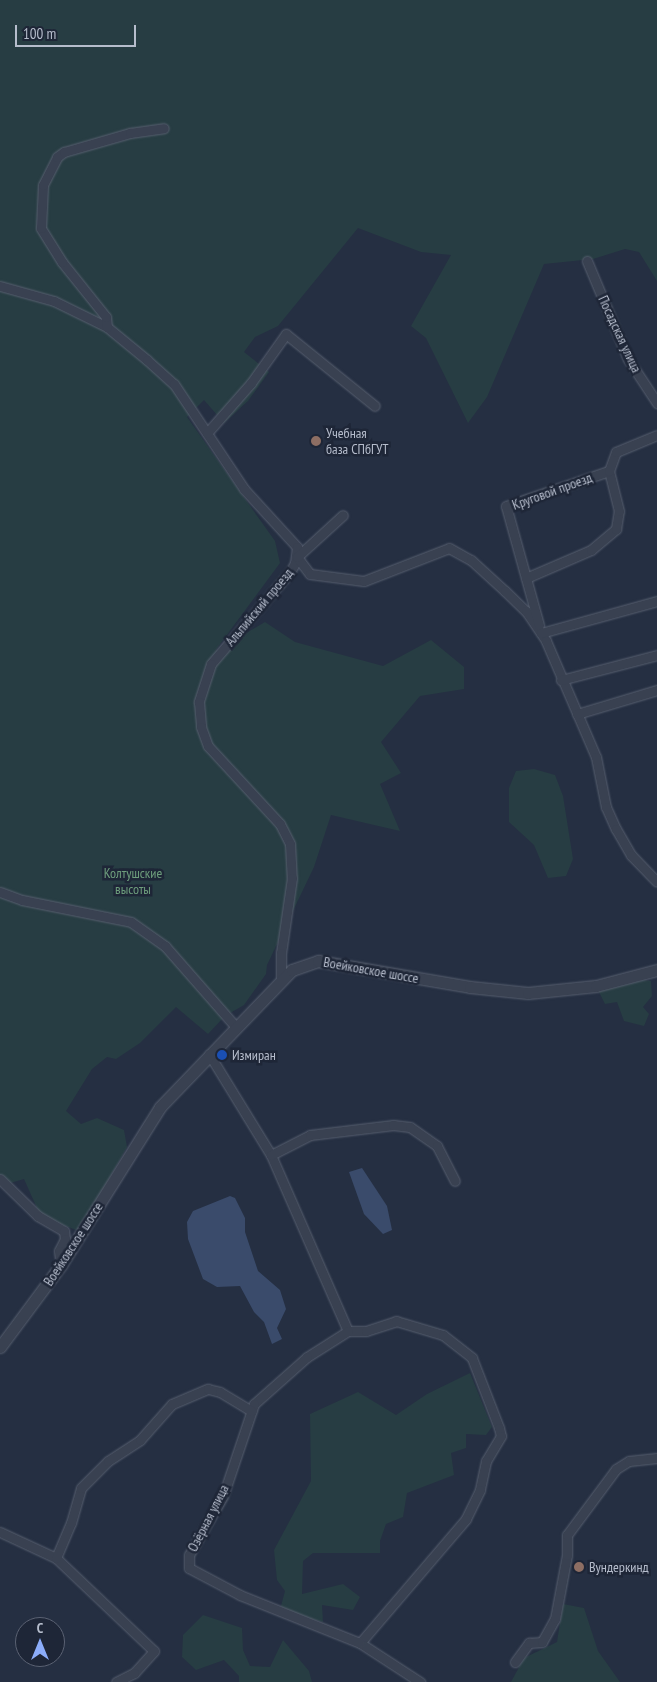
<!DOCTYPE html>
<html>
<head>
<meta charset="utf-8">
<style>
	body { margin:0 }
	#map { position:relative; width:657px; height:1682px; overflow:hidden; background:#252f42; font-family:"PT Sans Narrow",sans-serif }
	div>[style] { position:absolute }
	.green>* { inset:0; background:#273d43 }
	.water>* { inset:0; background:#3a4b6b }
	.roads { filter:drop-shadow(0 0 1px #575f6f) drop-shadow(0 0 1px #575f6f) }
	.minor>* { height:9px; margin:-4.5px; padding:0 4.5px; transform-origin:4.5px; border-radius:4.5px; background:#394151 }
	.tertiary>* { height:11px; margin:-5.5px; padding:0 5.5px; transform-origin:5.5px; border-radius:5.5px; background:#394151 }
	.dots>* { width:14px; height:14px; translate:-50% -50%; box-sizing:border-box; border:2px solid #1e2637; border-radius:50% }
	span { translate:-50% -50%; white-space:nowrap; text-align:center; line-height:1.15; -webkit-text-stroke:5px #1e2637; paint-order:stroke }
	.street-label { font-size:14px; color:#b6bdcc }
	.poi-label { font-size:14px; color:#b6bdcc }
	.left { translate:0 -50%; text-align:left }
	.park-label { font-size:14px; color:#6d9d7c }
	.north { position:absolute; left:15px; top:1617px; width:50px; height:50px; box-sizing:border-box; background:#1e2637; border:1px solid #5b6273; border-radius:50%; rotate:0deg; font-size:14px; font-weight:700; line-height:20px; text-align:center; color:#b6bdcc }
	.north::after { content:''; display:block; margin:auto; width:18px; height:22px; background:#8cadfb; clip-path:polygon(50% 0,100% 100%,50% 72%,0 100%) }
	.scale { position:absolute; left:15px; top:25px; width:121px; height:22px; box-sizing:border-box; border:2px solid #b6bdcc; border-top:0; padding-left:6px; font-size:15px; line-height:18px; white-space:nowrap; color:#b6bdcc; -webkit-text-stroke:4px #1e2637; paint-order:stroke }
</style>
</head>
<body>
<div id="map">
	<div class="green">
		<i style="clip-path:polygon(0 0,657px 0,657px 281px,639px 252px,625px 249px,593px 259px,544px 264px,487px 397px,468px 423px,426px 338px,411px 326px,451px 255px,421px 252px,358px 228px,278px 326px,255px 337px,244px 352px,269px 372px,248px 401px,224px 423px,204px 400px,187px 417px,275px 541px,280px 563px,215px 651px,265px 622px,295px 642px,383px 666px,431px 640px,464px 667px,464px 689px,420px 696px,381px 742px,401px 773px,380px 784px,400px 831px,331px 815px,314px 867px,267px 965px,266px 974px,244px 1005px,225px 1016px,208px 1034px,176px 1007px,140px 1043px,116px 1059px,107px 1057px,92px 1069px,66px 1111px,81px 1124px,97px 1118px,124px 1130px,127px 1147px,79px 1231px,41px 1217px,24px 1179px,0 1186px)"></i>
		<i style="clip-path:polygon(534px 769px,555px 775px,563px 796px,573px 859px,566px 876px,548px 878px,534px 845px,509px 822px,509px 788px,516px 771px)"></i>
		<i style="clip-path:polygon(636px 979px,651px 981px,652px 996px,643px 1007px,649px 1014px,644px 1026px,624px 1021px,617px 1002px,605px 1004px,598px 990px)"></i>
		<i style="clip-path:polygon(470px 1373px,492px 1427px,486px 1435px,466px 1434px,466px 1448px,451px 1453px,454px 1475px,407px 1493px,403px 1517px,386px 1524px,380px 1541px,380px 1553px,313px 1553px,303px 1561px,302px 1594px,343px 1584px,360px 1597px,353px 1610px,322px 1605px,323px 1622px,286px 1613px,281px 1606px,285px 1591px,277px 1580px,274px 1550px,311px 1481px,310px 1414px,358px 1392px,396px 1415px,427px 1394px)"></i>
		<i style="clip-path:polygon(563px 1604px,584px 1608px,598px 1651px,620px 1682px,511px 1682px,524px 1658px,557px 1642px)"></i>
		<i style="clip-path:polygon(203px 1615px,242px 1628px,243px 1650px,250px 1666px,270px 1667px,283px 1640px,309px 1671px,312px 1682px,239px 1682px,239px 1676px,224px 1660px,196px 1670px,182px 1657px,183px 1635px)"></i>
	</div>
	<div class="water">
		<i style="clip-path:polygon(362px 1168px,387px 1206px,392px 1230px,383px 1234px,364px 1214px,349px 1172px)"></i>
		<i style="clip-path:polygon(230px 1196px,235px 1198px,245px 1218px,245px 1232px,258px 1271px,280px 1290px,286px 1309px,277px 1328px,282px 1339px,272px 1344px,264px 1322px,254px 1312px,240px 1286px,217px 1287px,203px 1279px,188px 1239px,187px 1222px,193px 1211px)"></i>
	</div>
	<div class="roads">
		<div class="minor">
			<i style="left:587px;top:261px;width:106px;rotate:67.3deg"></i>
			<i style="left:628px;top:359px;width:53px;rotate:56.6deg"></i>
			<i style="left:0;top:286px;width:56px;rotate:15.5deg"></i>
			<i style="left:54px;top:301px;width:59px;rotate:26.1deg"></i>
			<i style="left:107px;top:327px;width:52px;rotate:39.5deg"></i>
			<i style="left:147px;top:360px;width:36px;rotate:42deg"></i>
			<i style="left:174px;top:384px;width:126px;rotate:56.3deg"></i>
			<i style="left:244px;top:489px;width:79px;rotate:47.6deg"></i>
			<i style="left:297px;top:547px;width:16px;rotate:97deg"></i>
			<i style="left:295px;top:563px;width:10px;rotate:119deg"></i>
			<i style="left:290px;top:572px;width:121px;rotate:130.7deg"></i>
			<i style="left:211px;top:664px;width:40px;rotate:108deg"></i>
			<i style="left:199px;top:702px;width:25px;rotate:85deg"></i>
			<i style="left:201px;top:727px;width:20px;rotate:70deg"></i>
			<i style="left:208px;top:746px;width:106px;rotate:47.3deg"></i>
			<i style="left:280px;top:824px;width:22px;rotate:63deg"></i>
			<i style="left:290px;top:844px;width:34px;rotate:87deg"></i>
			<i style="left:292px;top:878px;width:76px;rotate:98.3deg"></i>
			<i style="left:281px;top:953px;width:27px;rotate:90deg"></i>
			<i style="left:107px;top:327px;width:10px;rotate:-96deg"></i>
			<i style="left:106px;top:317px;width:70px;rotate:-128.7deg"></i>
			<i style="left:62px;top:262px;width:40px;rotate:-122deg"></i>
			<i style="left:41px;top:228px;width:43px;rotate:-87.3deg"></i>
			<i style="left:43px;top:185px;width:31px;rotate:-63deg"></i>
			<i style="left:57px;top:157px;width:9px;rotate:-36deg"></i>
			<i style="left:64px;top:152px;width:69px;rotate:-16.1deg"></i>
			<i style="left:130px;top:133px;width:34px;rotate:-8deg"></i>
			<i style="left:207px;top:433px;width:67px;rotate:-48.7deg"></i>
			<i style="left:251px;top:383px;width:60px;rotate:-54.5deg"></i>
			<i style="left:286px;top:334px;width:114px;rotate:39deg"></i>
			<i style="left:297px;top:557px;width:21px;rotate:53deg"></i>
			<i style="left:310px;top:574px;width:54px;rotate:7.4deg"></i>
			<i style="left:364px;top:581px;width:91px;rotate:-21.2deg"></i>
			<i style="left:449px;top:548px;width:25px;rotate:29deg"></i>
			<i style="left:471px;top:560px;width:46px;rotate:42.4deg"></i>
			<i style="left:505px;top:591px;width:29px;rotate:44deg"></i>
			<i style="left:526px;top:611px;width:36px;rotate:56deg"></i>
			<i style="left:546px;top:641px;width:126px;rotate:66.7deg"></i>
			<i style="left:596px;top:757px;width:51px;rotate:78.7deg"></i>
			<i style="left:606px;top:807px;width:24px;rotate:66deg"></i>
			<i style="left:616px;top:829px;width:30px;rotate:60deg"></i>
			<i style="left:631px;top:855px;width:37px;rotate:46deg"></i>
			<i style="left:297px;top:557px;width:62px;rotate:-42.4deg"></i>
			<i style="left:526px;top:578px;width:71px;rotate:-23.3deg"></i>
			<i style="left:591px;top:550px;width:33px;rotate:-40deg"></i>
			<i style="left:616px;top:529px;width:18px;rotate:-81deg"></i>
			<i style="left:619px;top:511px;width:41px;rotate:-104deg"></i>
			<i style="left:539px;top:625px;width:123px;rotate:-105.5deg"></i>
			<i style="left:506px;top:506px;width:109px;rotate:-18.8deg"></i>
			<i style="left:609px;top:471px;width:20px;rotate:-70deg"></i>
			<i style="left:616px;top:452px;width:44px;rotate:-22.5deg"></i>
			<i style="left:541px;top:633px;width:120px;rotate:-15.4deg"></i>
			<i style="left:561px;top:680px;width:99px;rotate:-14.6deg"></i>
			<i style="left:577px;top:714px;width:84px;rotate:-16.7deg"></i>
			<i style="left:0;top:892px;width:23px;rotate:20deg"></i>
			<i style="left:22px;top:900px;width:111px;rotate:11.4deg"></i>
			<i style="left:131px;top:922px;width:42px;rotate:35.2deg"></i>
			<i style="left:165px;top:946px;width:108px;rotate:48.8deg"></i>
			<i style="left:209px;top:1054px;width:119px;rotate:58.5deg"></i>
			<i style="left:271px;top:1155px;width:192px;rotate:66.4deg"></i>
			<i style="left:348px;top:1331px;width:18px"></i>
			<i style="left:366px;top:1331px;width:32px;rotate:-18deg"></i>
			<i style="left:396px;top:1321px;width:49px;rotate:16.6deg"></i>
			<i style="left:443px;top:1335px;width:37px;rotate:38deg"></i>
			<i style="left:472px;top:1358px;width:75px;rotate:68.9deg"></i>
			<i style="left:499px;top:1428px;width:8px;rotate:76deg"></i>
			<i style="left:501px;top:1436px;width:29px;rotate:121deg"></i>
			<i style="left:486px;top:1461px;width:30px;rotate:102deg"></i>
			<i style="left:480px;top:1490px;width:32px;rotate:116deg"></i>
			<i style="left:466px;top:1519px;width:163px;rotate:130.5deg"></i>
			<i style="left:360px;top:1643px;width:72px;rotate:33deg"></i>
			<i style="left:271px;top:1155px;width:44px;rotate:-27.1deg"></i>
			<i style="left:310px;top:1135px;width:84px;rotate:-6.9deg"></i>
			<i style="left:393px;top:1125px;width:17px;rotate:7deg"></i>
			<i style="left:410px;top:1127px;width:33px;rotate:35deg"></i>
			<i style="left:437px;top:1146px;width:39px;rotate:63deg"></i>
			<i style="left:0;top:1179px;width:53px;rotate:44.2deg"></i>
			<i style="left:38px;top:1216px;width:30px;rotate:30deg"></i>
			<i style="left:64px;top:1231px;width:8px;rotate:83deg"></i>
			<i style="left:65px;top:1239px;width:13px;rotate:117deg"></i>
			<i style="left:59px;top:1251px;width:14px;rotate:82deg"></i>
			<i style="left:348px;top:1331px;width:49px;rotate:147.6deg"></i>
			<i style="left:307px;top:1357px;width:71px;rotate:138.4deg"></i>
			<i style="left:254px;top:1404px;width:97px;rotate:108.6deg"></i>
			<i style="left:223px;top:1496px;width:68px;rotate:120deg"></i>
			<i style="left:189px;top:1555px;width:13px;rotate:90deg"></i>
			<i style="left:189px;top:1568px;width:58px;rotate:27.9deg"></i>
			<i style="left:240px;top:1595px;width:129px;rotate:21.8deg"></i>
			<i style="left:0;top:1532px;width:62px;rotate:24.9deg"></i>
			<i style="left:56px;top:1558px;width:135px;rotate:43.5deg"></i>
			<i style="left:154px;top:1651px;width:30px;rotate:132deg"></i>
			<i style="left:134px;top:1673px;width:20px;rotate:153deg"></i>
			<i style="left:56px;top:1558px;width:38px;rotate:-67deg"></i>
			<i style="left:71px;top:1523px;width:36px;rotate:-74deg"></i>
			<i style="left:81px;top:1488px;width:38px;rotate:-45deg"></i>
			<i style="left:108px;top:1461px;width:38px;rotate:-33deg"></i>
			<i style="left:140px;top:1440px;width:48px;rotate:-48.4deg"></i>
			<i style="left:172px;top:1404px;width:39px;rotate:-23deg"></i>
			<i style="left:208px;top:1389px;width:12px;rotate:14deg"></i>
			<i style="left:220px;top:1392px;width:37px;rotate:31deg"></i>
			<i style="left:515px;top:1662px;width:24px;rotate:-54deg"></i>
			<i style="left:529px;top:1643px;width:13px;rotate:-4deg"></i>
			<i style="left:542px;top:1642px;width:26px;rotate:-61deg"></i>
			<i style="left:555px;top:1619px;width:65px;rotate:-79.4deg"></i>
			<i style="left:567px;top:1555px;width:20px;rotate:-90deg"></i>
			<i style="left:567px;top:1535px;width:82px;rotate:-53.4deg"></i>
			<i style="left:616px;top:1469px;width:15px;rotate:-32deg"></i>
			<i style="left:629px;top:1461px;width:28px;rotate:-6deg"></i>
		</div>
		<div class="tertiary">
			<i style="left:0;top:1347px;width:102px;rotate:-53.4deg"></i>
			<i style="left:61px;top:1265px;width:186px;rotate:-57.9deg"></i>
			<i style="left:160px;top:1107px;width:190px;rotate:-46.1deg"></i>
			<i style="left:292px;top:970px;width:28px;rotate:-19deg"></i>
			<i style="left:318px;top:961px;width:154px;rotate:9.7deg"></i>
			<i style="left:470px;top:987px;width:58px;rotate:5.9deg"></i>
			<i style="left:528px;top:993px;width:68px;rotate:-5.9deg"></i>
			<i style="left:596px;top:986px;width:63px;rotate:-14.7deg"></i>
		</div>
	</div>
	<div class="dots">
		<i style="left:316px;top:441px;background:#8d6e63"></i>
		<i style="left:222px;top:1055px;background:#1a4fb4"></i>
		<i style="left:579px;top:1567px;background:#8d6e63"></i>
	</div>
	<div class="street-label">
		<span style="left:620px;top:334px;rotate:65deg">Посадская улица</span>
		<span style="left:552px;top:491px;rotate:-20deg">Круговой проезд</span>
		<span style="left:259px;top:607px;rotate:-50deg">Альпийский проезд</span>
		<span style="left:371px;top:970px;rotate:10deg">Воейковское шоссе</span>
		<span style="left:73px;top:1244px;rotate:-57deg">Воейковское шоссе</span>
		<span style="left:208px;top:1518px;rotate:-63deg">Озёрная улица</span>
	</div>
	<div class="poi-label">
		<span class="left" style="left:326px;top:441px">Учебная<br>база СПбГУТ</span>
		<span class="left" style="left:232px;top:1055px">Измиран</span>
		<span class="left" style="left:589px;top:1567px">Вундеркинд</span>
	</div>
	<div class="park-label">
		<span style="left:133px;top:881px">Колтушские<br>высоты</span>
	</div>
	<div class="north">С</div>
	<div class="scale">100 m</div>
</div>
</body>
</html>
